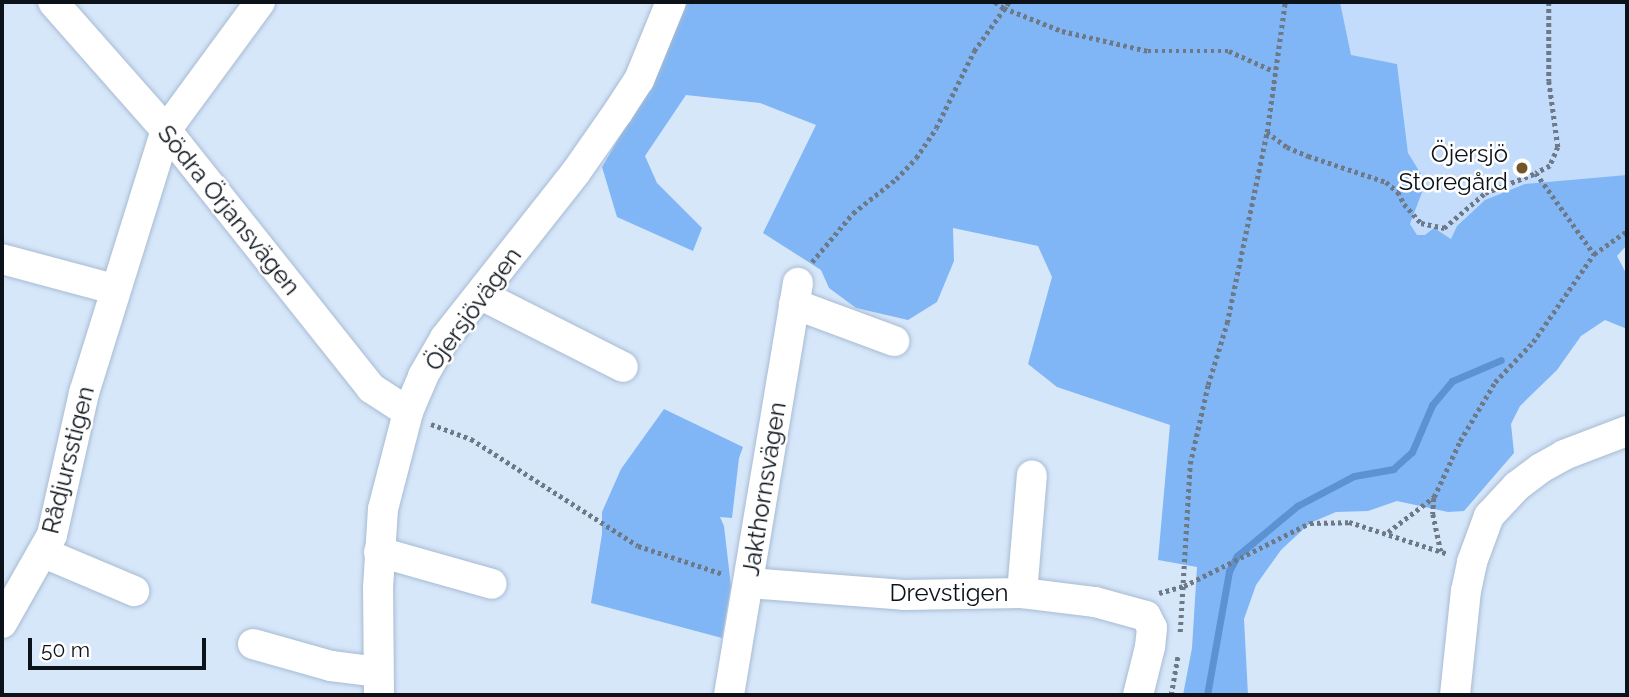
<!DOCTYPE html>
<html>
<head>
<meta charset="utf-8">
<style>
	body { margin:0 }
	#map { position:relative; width:1629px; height:697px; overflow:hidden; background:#d7e7fa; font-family:Raleway,sans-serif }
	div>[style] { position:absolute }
	.built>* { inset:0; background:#c3dcfb }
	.green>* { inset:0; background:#80b6f5 }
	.stream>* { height:7px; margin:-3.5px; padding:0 3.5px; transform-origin:3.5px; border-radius:3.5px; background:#5b92d3 }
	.path>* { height:4.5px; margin-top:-2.25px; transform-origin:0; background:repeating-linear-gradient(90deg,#6d7986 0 3.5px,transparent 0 7px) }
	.roads { filter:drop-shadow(0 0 2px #a7bbd2) drop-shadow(0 0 2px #a7bbd2) }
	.minor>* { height:30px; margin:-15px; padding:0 15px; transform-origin:15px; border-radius:15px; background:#fff }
	.dots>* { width:19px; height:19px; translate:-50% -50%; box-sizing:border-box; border:4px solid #fff; border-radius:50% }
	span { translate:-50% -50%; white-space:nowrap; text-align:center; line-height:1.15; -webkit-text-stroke:5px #fff; paint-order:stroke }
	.poi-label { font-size:24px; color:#0b121a }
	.right { translate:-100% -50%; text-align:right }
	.street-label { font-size:24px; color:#0b121a }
	.frame { position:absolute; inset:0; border:4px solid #0b121a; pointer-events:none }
	.scale { position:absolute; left:28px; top:638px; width:178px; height:32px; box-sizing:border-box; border:4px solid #0b121a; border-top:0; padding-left:9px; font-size:21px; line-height:24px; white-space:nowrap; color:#0b121a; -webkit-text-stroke:5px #fff; paint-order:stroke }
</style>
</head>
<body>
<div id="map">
	<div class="built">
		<i style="clip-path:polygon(1340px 2px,1627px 2px,1627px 245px,1571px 260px,1417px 235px,1410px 224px,1426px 182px,1408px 153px,1397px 64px,1351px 56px)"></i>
	</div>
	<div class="green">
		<i style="clip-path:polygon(686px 2px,1340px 2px,1351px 55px,1397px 64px,1408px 153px,1426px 182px,1410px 224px,1417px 235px,1425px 235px,1434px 228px,1451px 239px,1457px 226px,1485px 200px,1525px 184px,1627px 175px,1627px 245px,1617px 256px,1627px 275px,1627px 329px,1605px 320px,1581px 336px,1557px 370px,1520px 406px,1511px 424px,1514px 453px,1464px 511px,1448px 512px,1397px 501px,1368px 511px,1336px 512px,1310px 523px,1281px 550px,1256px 585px,1244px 619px,1248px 695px,1183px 695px,1192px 648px,1197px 567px,1158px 560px,1170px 425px,1057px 387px,1028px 364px,1052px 277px,1038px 246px,953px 228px,954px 261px,937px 302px,908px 320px,856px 308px,829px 288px,821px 270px,763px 233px,816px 125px,760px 103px,686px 95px,645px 156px,657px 183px,702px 228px,693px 251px,617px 217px,602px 167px,662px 64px)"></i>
		<i style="clip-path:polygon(664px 409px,743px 447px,739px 458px,732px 518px,720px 517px,724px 526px,731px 586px,722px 638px,591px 603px,602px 534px,602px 512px,621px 469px)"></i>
	</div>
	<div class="stream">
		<i style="left:1207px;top:695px;width:126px;rotate:-79.9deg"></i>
		<i style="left:1229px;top:571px;width:17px;rotate:-62deg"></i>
		<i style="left:1237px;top:556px;width:78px;rotate:-39.8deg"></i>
		<i style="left:1297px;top:506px;width:64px;rotate:-27.8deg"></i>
		<i style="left:1354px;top:476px;width:40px;rotate:-10deg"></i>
		<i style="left:1393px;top:469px;width:25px;rotate:-42deg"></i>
		<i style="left:1412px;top:452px;width:51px;rotate:-66.9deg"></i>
		<i style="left:1432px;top:405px;width:31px;rotate:-50deg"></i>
		<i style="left:1452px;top:381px;width:53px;rotate:-23.2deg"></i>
	</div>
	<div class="path">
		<i style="left:995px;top:2px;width:11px;rotate:34deg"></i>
		<i style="left:1004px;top:8px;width:62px;rotate:21.6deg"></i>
		<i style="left:1062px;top:31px;width:88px;rotate:13.1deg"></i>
		<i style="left:1148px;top:51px;width:81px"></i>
		<i style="left:1229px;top:51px;width:49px;rotate:24deg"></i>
		<i style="left:1549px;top:2px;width:79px;rotate:90deg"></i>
		<i style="left:1549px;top:81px;width:67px;rotate:82.2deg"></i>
		<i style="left:1558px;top:147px;width:21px;rotate:113deg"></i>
		<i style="left:1550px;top:166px;width:16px;rotate:153deg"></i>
		<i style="left:1536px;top:173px;width:100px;rotate:54.4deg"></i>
		<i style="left:1267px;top:132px;width:25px;rotate:37deg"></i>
		<i style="left:1287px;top:147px;width:23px;rotate:23deg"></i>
		<i style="left:1308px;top:156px;width:82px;rotate:18.4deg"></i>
		<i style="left:1386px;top:182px;width:16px;rotate:40deg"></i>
		<i style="left:1398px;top:192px;width:13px;rotate:63deg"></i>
		<i style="left:1404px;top:204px;width:25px;rotate:48deg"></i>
		<i style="left:1421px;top:223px;width:24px;rotate:12deg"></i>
		<i style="left:1444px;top:228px;width:54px;rotate:-40.5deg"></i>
		<i style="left:1485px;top:193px;width:55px;rotate:-21.4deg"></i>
		<i style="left:812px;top:262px;width:64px;rotate:-50.1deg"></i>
		<i style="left:853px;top:213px;width:55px;rotate:-38.3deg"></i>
		<i style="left:896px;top:179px;width:29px;rotate:-46deg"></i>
		<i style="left:916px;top:158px;width:36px;rotate:-56deg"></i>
		<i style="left:936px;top:128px;width:86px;rotate:-63.7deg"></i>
		<i style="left:974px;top:51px;width:60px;rotate:-54.5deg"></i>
		<i style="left:431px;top:424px;width:43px;rotate:20.6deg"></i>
		<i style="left:471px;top:439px;width:198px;rotate:32.6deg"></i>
		<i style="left:638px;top:546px;width:89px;rotate:18.2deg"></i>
		<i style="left:1434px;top:498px;width:16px;rotate:94deg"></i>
		<i style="left:1433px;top:514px;width:38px;rotate:78deg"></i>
		<i style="left:1388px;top:532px;width:58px;rotate:-37.3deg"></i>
		<i style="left:1434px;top:497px;width:62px;rotate:-65.1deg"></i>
		<i style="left:1460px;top:441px;width:69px;rotate:-59.3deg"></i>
		<i style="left:1495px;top:382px;width:55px;rotate:-46.5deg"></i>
		<i style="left:1533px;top:342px;width:107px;rotate:-55.3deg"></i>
		<i style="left:1594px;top:254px;width:40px;rotate:-34.9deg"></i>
		<i style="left:1159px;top:593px;width:26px;rotate:-16deg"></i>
		<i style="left:1184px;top:586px;width:141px;rotate:-26.6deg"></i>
		<i style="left:1310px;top:523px;width:39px;rotate:-1deg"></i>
		<i style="left:1349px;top:522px;width:104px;rotate:17.9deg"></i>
		<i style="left:1180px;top:632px;width:168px;rotate:-86.6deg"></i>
		<i style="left:1190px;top:464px;width:81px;rotate:-77.2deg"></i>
		<i style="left:1208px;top:385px;width:65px;rotate:-73deg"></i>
		<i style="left:1227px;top:323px;width:195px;rotate:-78.2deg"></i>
		<i style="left:1267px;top:132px;width:131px;rotate:-82.1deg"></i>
		<i style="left:1171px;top:695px;width:41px;rotate:-80.1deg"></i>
	</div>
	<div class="roads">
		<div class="minor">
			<i style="left:53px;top:2px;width:171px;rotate:48.6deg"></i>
			<i style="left:166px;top:130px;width:330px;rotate:51.5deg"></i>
			<i style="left:371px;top:388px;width:44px;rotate:33deg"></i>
			<i style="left:2px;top:259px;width:116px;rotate:15deg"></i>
			<i style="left:481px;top:295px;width:159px;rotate:26.9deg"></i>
			<i style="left:794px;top:304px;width:107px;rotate:20.3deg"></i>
			<i style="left:379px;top:552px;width:117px;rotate:15.8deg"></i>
			<i style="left:44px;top:553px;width:98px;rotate:22.9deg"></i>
			<i style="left:749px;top:583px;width:155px;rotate:4.4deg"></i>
			<i style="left:904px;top:595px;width:118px;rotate:-1deg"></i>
			<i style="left:1022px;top:593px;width:74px;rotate:7deg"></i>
			<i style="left:1095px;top:602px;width:53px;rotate:15.4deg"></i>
			<i style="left:1146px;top:616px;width:13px;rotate:63deg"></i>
			<i style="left:1152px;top:628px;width:19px;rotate:96deg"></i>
			<i style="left:1150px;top:647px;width:49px;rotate:104deg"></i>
			<i style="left:1022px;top:593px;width:118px;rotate:-85.2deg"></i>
			<i style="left:2px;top:623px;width:101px;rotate:-60.4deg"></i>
			<i style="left:52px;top:535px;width:146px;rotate:-77.3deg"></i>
			<i style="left:84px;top:393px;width:275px;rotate:-72.7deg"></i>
			<i style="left:166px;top:130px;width:159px;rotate:-53.7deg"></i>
			<i style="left:253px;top:644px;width:81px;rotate:15.8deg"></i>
			<i style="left:331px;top:666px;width:47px;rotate:7.3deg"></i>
			<i style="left:379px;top:695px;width:107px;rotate:-90.5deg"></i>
			<i style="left:378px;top:588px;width:79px;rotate:-86.4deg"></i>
			<i style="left:383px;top:509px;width:100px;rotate:-75.5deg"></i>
			<i style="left:408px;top:412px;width:39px;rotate:-67deg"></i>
			<i style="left:423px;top:376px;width:44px;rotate:-59.9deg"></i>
			<i style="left:445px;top:338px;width:211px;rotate:-51.7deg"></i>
			<i style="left:576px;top:172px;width:73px;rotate:-55deg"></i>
			<i style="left:618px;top:112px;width:38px;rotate:-57deg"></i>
			<i style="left:639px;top:80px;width:84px;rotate:-67.7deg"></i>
			<i style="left:729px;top:695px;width:418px;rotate:-80.5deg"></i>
			<i style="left:1455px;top:695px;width:105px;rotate:-84deg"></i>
			<i style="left:1466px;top:591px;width:30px;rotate:-78deg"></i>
			<i style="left:1472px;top:562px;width:49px;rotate:-69.7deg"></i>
			<i style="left:1489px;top:516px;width:41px;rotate:-47deg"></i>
			<i style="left:1517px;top:486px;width:30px;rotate:-37deg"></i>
			<i style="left:1541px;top:468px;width:26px;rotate:-29deg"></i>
			<i style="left:1564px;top:455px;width:67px;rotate:-20.9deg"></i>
		</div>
	</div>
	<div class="dots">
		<i style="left:1522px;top:168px;background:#74552a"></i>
	</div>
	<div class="poi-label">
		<span class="right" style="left:1508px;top:168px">Öjersjö<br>Storegård</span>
	</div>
	<div class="street-label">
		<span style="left:229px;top:210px;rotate:51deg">Södra Örjansvägen</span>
		<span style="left:473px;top:309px;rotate:-54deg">Öjersjövägen</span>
		<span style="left:68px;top:460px;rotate:-76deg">Rådjursstigen</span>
		<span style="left:764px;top:489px;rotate:-81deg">Jakthornsvägen</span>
		<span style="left:949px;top:593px">Drevstigen</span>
	</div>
	<div class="frame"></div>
	<div class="scale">50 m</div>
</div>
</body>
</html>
